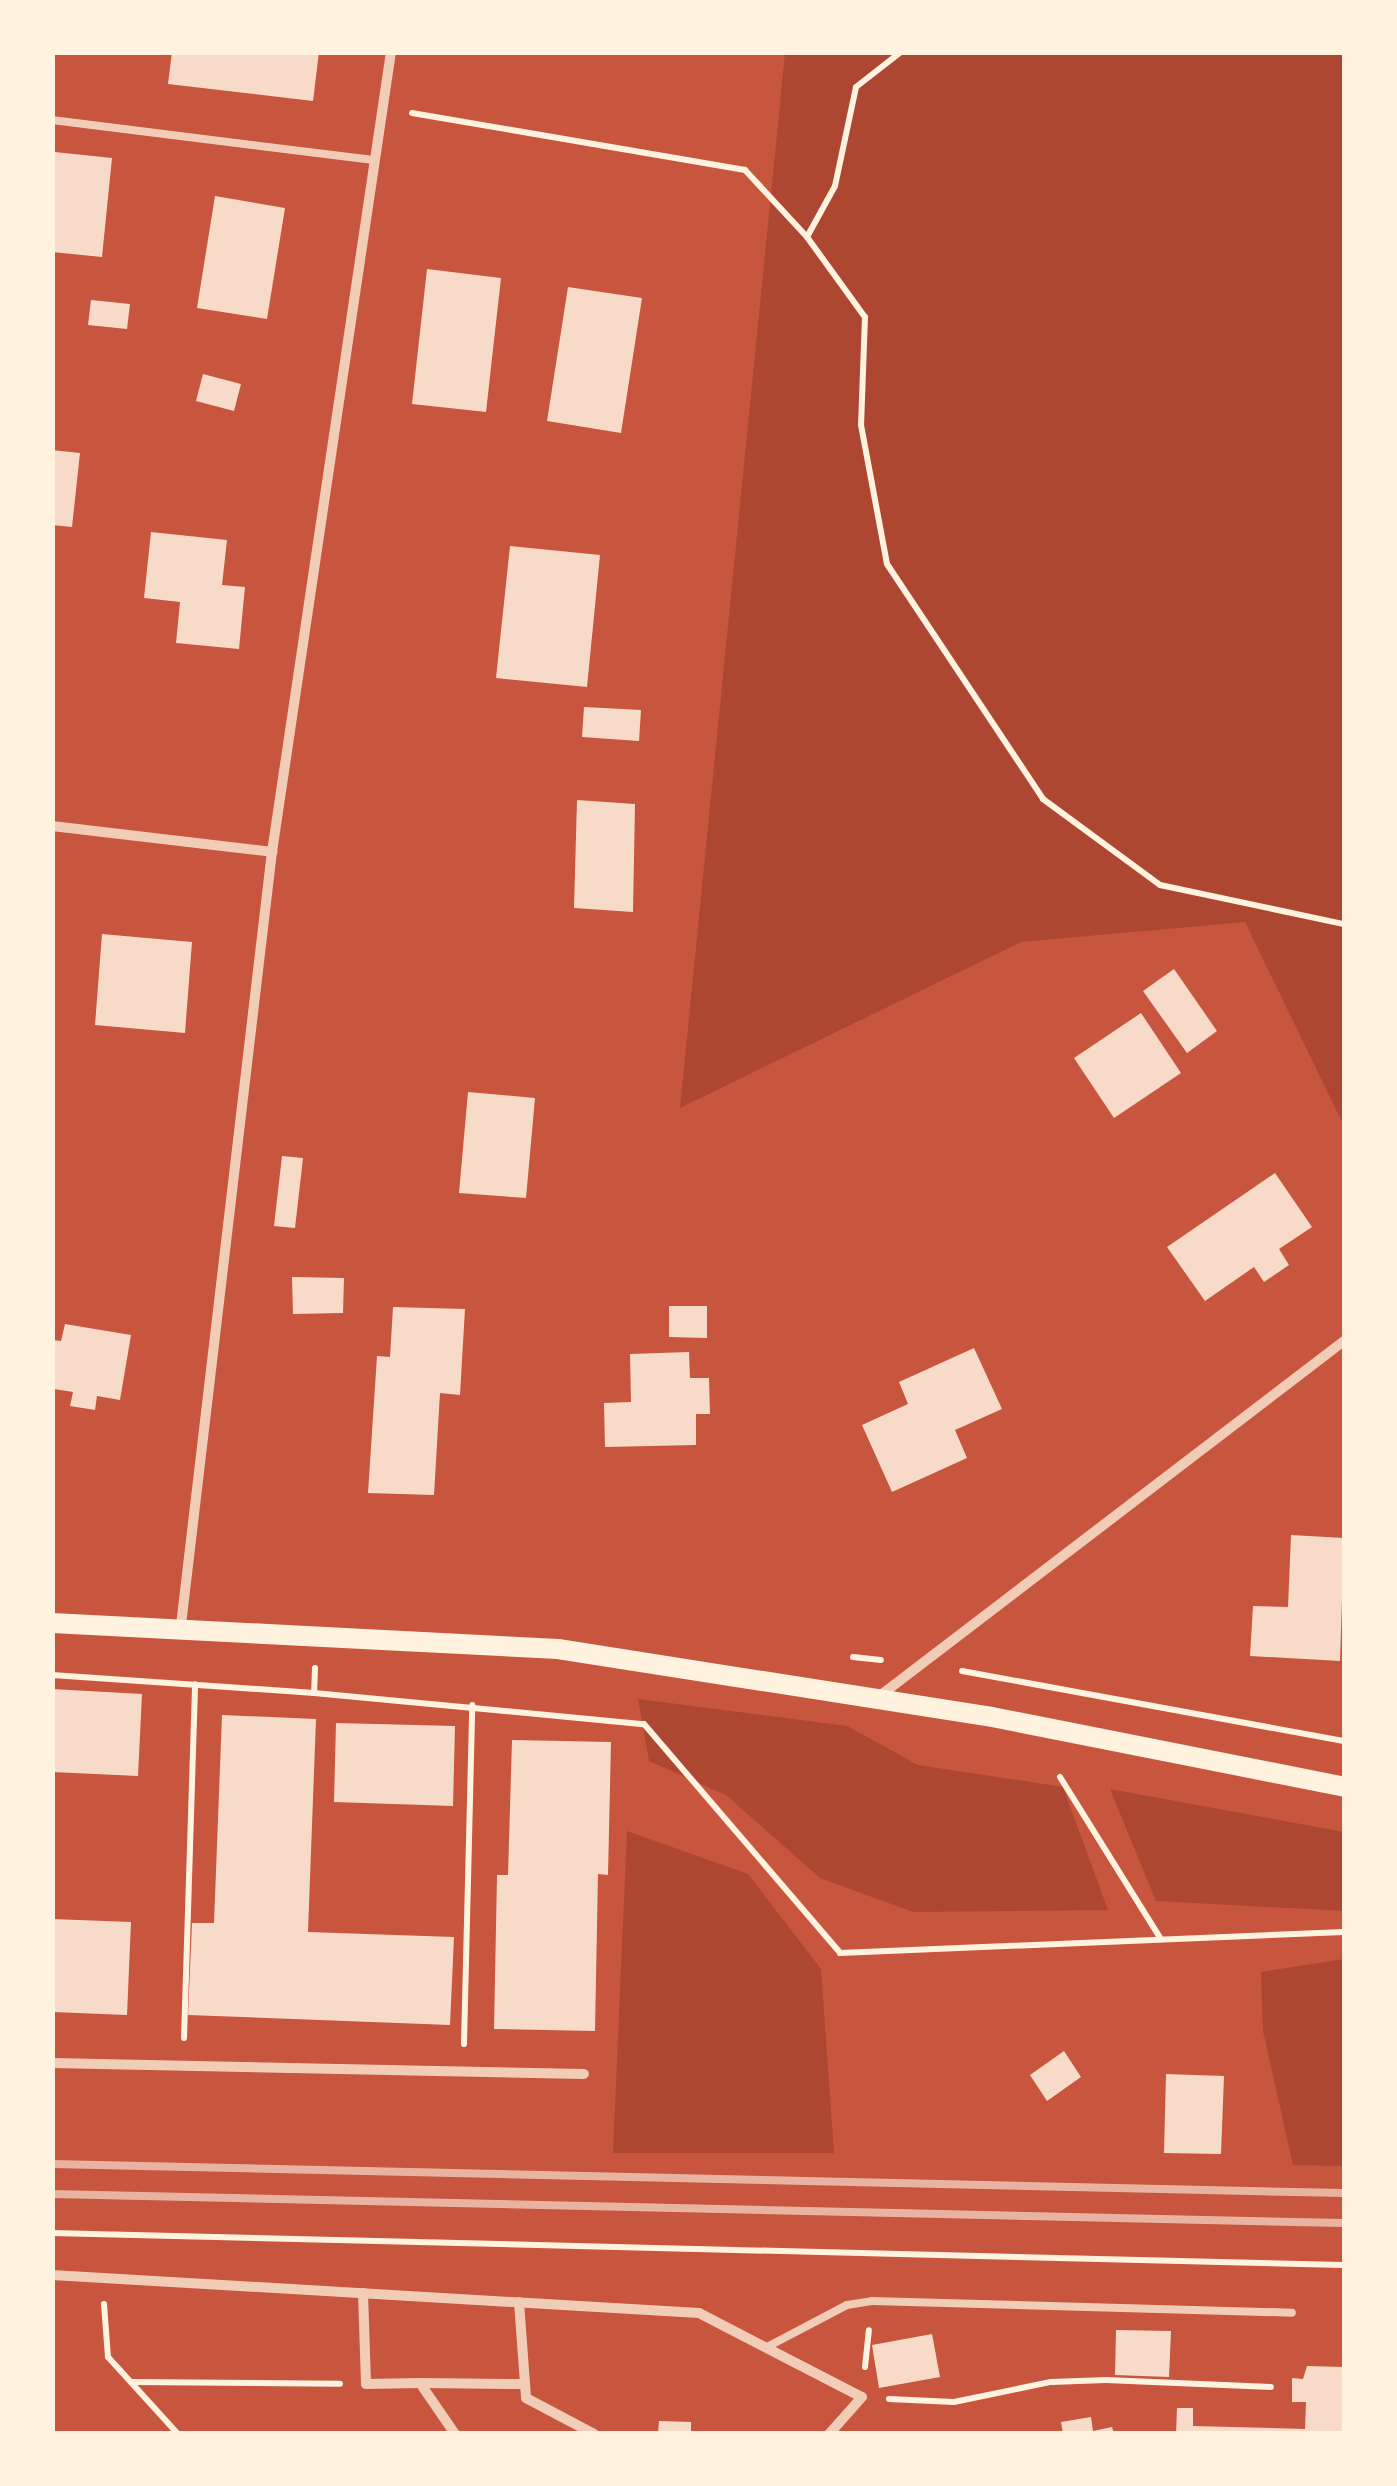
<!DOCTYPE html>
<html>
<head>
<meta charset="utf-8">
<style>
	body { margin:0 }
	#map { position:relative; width:1397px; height:2486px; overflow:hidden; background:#c8553d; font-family:"DejaVu Sans",sans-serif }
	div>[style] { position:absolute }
	.green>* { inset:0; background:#ae4732 }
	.building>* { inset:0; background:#f7dbc8 }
	.path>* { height:6px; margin:-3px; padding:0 3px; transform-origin:3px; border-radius:3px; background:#fff3e0 }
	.service>* { height:8px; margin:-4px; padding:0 4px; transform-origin:4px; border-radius:4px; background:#f1ccb7 }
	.minor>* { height:10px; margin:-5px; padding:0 5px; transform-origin:5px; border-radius:5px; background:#f1ccb7 }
	.secondary>* { height:20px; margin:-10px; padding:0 10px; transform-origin:10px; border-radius:10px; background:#fff3e0 }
	.rail>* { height:8px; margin:-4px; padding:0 4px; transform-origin:4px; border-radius:4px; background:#e9b49f }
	span { translate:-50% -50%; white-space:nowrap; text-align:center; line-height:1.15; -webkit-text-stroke:8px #fff3e0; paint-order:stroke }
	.frame { position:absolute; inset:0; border:55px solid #fff3e0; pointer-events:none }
</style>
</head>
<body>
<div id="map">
	<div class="green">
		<i style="clip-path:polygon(785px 53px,1344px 53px,1344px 1126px,1245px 922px,1021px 942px,680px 1108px)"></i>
		<i style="clip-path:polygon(638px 1699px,847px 1726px,918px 1765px,1063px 1787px,1108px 1910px,913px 1912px,820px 1878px,726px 1795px,649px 1761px)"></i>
		<i style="clip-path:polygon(1110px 1789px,1344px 1832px,1344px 1911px,1156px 1901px)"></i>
		<i style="clip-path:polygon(627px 1831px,748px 1874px,821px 1969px,834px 2153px,613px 2153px)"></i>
		<i style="clip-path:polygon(1344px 1959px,1344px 2166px,1293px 2165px,1263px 2031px,1261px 1972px)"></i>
	</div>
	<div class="building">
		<i style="clip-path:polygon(172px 52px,319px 52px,313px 101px,168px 84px)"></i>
		<i style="clip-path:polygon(55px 152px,112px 158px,102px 257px,52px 252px)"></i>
		<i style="clip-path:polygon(215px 196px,285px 208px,267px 319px,197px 308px)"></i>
		<i style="clip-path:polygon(427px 269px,501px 278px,486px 412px,412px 404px)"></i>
		<i style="clip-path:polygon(568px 287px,642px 298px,621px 433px,547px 421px)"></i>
		<i style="clip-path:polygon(91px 300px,130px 304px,127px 329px,88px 325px)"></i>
		<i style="clip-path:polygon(203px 374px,241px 384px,234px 411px,196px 401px)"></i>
		<i style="clip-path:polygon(52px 450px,80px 453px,72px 527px,52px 525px)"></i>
		<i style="clip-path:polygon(151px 532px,227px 540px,222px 585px,245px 587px,239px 649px,176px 643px,180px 602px,144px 598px)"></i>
		<i style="clip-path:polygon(510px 546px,600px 555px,587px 687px,496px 678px)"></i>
		<i style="clip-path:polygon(584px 707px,641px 710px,639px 741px,582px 737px)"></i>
		<i style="clip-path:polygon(577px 800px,635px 804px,633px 912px,574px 908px)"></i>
		<i style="clip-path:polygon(102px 934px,192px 942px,185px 1033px,95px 1025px)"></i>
		<i style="clip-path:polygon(1174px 969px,1217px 1031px,1187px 1053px,1143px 991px)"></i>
		<i style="clip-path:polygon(1141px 1013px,1181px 1073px,1114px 1118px,1074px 1058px)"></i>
		<i style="clip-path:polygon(468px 1092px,535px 1098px,526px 1198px,459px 1193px)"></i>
		<i style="clip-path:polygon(282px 1156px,303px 1158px,295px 1228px,274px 1226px)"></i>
		<i style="clip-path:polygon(1275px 1173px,1312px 1227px,1279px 1249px,1289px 1265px,1264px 1282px,1254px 1267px,1205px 1301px,1167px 1247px)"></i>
		<i style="clip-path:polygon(292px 1277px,344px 1278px,343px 1313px,293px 1314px)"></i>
		<i style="clip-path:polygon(669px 1306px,707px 1306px,707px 1338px,669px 1337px)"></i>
		<i style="clip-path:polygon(393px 1307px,465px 1309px,460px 1395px,440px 1393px,434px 1495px,368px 1493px,377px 1356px,390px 1357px)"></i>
		<i style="clip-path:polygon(65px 1324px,131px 1335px,120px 1400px,97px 1396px,95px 1410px,70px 1406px,73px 1392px,54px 1389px,52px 1340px,61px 1341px)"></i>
		<i style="clip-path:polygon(974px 1348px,1002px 1409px,955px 1430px,967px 1458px,892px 1492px,862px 1425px,908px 1404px,899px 1382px)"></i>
		<i style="clip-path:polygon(689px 1352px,690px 1378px,709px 1378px,710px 1414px,696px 1414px,696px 1445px,605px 1447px,604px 1403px,631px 1402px,630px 1354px)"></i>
		<i style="clip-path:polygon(1291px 1535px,1344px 1538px,1340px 1661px,1250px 1656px,1253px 1606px,1288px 1607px)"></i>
		<i style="clip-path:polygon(52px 1689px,142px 1694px,138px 1776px,52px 1772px)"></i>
		<i style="clip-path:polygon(222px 1715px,316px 1719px,308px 1932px,454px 1937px,450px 2025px,188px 2015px,192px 1923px,214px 1923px)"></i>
		<i style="clip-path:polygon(336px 1723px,455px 1726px,453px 1806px,334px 1802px)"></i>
		<i style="clip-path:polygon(512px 1740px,611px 1742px,608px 1875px,598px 1874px,595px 2031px,494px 2029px,497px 1875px,508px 1875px)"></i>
		<i style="clip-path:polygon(52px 1919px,131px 1922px,127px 2015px,52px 2012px)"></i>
		<i style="clip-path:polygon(1064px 2051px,1081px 2077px,1047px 2101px,1030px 2075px)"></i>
		<i style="clip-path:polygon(1166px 2074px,1224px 2076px,1221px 2154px,1164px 2153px)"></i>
		<i style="clip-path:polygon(1116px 2330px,1171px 2331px,1169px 2377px,1115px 2375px)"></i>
		<i style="clip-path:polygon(932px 2334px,940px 2377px,879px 2388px,872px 2345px)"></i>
		<i style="clip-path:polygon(1307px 2366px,1344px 2367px,1344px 2434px,1176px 2434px,1177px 2408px,1193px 2408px,1193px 2426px,1305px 2429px,1306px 2402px,1292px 2402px,1292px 2378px,1303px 2379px)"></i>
		<i style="clip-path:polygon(1091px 2417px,1093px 2431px,1112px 2427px,1114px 2434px,1063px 2434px,1061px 2422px)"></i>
		<i style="clip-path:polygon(659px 2421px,691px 2422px,691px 2434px,658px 2434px)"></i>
	</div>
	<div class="path">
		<i style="left:412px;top:113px;width:338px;rotate:9.7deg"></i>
		<i style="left:745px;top:170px;width:91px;rotate:47.2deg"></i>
		<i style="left:807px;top:237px;width:99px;rotate:54.1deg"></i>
		<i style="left:865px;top:317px;width:108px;rotate:92.1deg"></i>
		<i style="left:861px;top:425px;width:141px;rotate:79.4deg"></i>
		<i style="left:887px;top:564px;width:282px;rotate:56.4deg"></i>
		<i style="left:1043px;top:799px;width:145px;rotate:36.3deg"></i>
		<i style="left:1160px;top:885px;width:188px;rotate:12deg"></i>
		<i style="left:807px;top:237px;width:58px;rotate:-61.2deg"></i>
		<i style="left:835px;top:186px;width:101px;rotate:-78deg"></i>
		<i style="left:856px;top:87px;width:57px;rotate:-37.9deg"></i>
		<i style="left:853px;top:1657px;width:28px;rotate:6deg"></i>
		<i style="left:315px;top:1668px;width:25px;rotate:92deg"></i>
		<i style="left:314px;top:1693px;width:331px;rotate:5.4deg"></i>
		<i style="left:644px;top:1724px;width:301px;rotate:49.4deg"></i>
		<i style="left:840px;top:1953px;width:504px;rotate:-2.39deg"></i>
		<i style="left:962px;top:1671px;width:388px;rotate:10.4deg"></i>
		<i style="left:52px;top:1675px;width:263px;rotate:3.9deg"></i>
		<i style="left:1060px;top:1777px;width:191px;rotate:58.1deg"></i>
		<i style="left:184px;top:2038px;width:354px;rotate:-88.2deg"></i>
		<i style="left:464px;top:2044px;width:339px;rotate:-88.6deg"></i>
		<i style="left:52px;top:2233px;width:1292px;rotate:1.42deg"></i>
		<i style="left:104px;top:2304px;width:53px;rotate:85.7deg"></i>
		<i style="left:108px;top:2357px;width:104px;rotate:47.7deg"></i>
		<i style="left:865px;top:2367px;width:37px;rotate:-84deg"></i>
		<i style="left:131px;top:2382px;width:209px;rotate:0.5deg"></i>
		<i style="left:889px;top:2399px;width:65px;rotate:2.6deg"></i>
		<i style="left:954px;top:2402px;width:99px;rotate:-11.7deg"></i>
		<i style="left:1051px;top:2382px;width:55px;rotate:-2.1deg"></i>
		<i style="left:1106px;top:2380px;width:165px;rotate:2.4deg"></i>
	</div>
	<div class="service">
		<i style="left:52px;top:120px;width:324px;rotate:7.1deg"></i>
		<i style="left:767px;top:2347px;width:90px;rotate:-27.7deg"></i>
		<i style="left:847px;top:2305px;width:25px;rotate:-9deg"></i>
		<i style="left:872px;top:2301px;width:420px;rotate:1.6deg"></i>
	</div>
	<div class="minor">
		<i style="left:52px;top:826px;width:222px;rotate:6.7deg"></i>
		<i style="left:181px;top:1625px;width:778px;rotate:-83.29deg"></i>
		<i style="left:272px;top:852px;width:809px;rotate:-81.54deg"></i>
		<i style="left:877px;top:1698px;width:588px;rotate:-37.4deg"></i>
		<i style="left:52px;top:2063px;width:532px;rotate:1.18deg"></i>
		<i style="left:52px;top:2275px;width:648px;rotate:3.36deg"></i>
		<i style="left:699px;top:2313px;width:183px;rotate:27.3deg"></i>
		<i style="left:862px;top:2397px;width:50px;rotate:131.7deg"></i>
		<i style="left:363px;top:2293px;width:91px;rotate:88.1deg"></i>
		<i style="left:366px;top:2384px;width:54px;rotate:-1.1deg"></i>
		<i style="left:420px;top:2383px;width:62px;rotate:55.5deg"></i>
		<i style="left:519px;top:2302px;width:96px;rotate:85.8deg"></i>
		<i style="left:526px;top:2398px;width:77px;rotate:27.9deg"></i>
		<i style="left:420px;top:2383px;width:104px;rotate:0.6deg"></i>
	</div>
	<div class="secondary">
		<i style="left:52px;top:1623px;width:507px;rotate:2.94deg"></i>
		<i style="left:558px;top:1649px;width:439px;rotate:8.9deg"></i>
		<i style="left:992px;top:1717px;width:359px;rotate:11.2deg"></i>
	</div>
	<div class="rail">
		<i style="left:52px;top:2164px;width:1292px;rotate:1.29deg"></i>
		<i style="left:52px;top:2194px;width:1292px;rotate:1.29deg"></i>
	</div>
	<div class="frame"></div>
</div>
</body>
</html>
